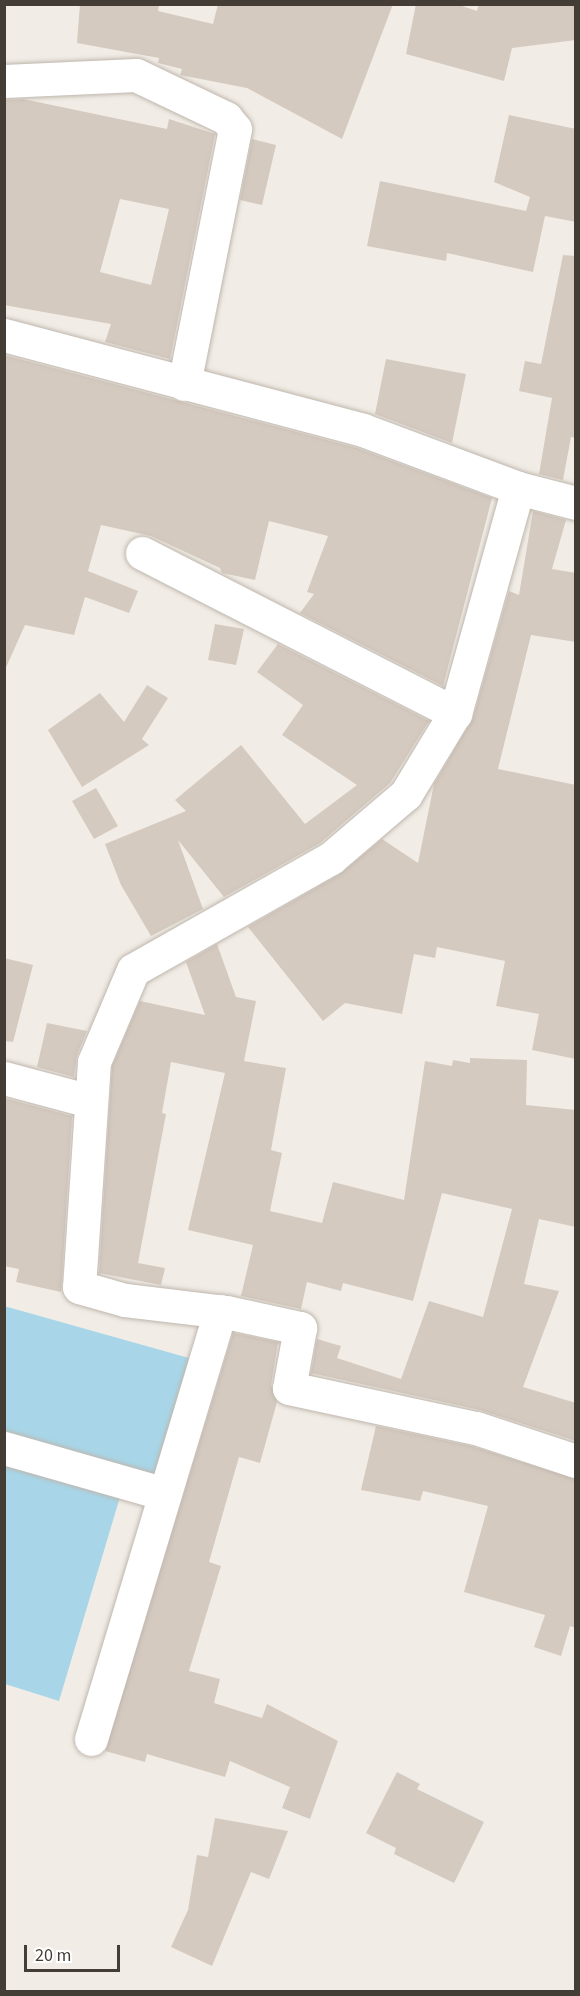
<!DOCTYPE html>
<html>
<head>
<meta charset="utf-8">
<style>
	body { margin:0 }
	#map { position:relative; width:580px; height:1996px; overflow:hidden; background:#f1ede6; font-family:"Source Sans 3",sans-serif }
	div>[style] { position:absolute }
	.water>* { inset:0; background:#a8d6e8 }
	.building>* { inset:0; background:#d5cac0 }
	.roads { filter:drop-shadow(0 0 2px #bfb6ad) drop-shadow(0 0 2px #bfb6ad) }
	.minor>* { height:33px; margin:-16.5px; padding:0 16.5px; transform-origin:16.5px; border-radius:16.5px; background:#fff }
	span { translate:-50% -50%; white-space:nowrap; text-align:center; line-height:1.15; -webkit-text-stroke:4.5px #fff; paint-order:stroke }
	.frame { position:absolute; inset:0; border:6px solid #433d36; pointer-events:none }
	.scale { position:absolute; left:24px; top:1945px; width:96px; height:27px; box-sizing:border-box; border:3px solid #433d36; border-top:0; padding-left:8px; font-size:18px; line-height:21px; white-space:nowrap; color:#433d36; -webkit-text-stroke:4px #fff; paint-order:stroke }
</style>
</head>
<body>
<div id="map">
	<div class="water">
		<i style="clip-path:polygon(4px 1306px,189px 1358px,156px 1475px,5px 1433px)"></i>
		<i style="clip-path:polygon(4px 1462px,120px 1497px,59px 1701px,5px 1684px)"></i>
	</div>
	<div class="building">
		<i style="clip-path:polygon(80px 4px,159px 4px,158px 11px,213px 24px,218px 4px,393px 4px,342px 139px,247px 88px,180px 75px,182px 69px,158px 63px,159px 58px,77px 43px)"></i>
		<i style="clip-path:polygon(416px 4px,456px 4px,477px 11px,479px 4px,576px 4px,576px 40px,512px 48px,504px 81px,406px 54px)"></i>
		<i style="clip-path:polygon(evenodd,23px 99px,167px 129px,169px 119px,215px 134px,170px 359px,105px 342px,111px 324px,4px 305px,4px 100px,23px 99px,120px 199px,169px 209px,151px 285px,100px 272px,120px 199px)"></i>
		<i style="clip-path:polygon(509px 115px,576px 129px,576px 222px,545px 216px,533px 272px,447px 253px,446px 261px,367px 246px,380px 181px,526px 211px,530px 197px,494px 182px)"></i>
		<i style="clip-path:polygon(252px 139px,276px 145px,262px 205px,240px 200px)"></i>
		<i style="clip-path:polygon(563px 255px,576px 256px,576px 438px,571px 437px,563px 480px,539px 474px,552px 398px,519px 391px,525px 361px,541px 364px)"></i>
		<i style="clip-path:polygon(4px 355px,357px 448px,492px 498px,443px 686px,300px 613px,314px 594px,307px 592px,328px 536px,269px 521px,255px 580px,222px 573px,220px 568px,151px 536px,101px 525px,88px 571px,138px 591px,129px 613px,85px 597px,74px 635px,25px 625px,4px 672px)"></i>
		<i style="clip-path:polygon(386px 359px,466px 374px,452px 443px,375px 414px)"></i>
		<i style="clip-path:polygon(533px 511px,566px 520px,552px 569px,576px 573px,576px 642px,531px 635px,498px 769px,576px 785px,576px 1059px,532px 1050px,539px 1014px,496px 1006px,505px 961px,437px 947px,435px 958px,414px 954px,402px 1014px,345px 1003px,323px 1021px,248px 927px,340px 874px,382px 839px,418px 863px,434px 784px,473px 718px,509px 591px,519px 595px)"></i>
		<i style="clip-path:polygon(215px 624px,244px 629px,236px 665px,208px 660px)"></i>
		<i style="clip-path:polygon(278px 644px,429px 721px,390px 783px,320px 843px,224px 897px,178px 840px,203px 909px,151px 936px,121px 885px,105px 844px,186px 811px,175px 800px,241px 745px,305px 824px,357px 785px,282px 735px,303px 705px,257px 672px)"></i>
		<i style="clip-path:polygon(147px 685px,168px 698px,142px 739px,149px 745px,82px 787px,48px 730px,100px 693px,124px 722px)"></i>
		<i style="clip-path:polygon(96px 788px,118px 826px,94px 839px,72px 801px)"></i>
		<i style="clip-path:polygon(217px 944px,236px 997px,256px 1001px,244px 1061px,286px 1068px,271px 1150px,282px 1153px,270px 1211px,322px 1223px,333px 1182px,404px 1200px,425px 1061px,452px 1066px,453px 1060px,470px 1063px,470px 1058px,527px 1060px,526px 1105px,576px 1110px,576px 1227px,539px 1219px,524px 1284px,559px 1291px,523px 1387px,576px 1403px,576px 1441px,480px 1410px,311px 1373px,317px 1339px,341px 1346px,337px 1358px,401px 1379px,429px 1301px,483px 1317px,512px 1209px,442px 1193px,413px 1301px,343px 1283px,341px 1291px,307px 1282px,301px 1309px,241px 1296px,253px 1245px,188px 1230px,225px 1073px,171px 1062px,162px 1113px,166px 1114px,138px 1263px,165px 1268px,161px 1285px,99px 1273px,112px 1066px,140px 1001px,205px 1015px,186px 962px)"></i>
		<i style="clip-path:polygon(4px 958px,33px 965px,13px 1042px,4px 1041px)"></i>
		<i style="clip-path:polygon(47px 1023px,87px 1031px,77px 1055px,74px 1077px,37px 1067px)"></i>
		<i style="clip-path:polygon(4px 1098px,72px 1116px,61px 1292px,16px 1282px,19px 1269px,4px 1266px)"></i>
		<i style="clip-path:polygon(233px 1333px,278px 1342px,271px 1385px,277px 1402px,260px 1463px,239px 1457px,209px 1562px,221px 1566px,189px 1671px,220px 1679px,214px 1703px,262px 1718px,267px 1704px,338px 1741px,310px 1819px,282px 1808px,290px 1787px,230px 1761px,225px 1777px,147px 1754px,145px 1762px,105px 1751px)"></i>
		<i style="clip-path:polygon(376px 1426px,471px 1446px,576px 1479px,576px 1628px,570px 1626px,561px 1656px,534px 1647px,545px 1615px,464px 1592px,488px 1506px,423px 1491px,420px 1501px,361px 1490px)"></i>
		<i style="clip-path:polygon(397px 1772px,420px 1784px,417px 1789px,484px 1822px,454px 1883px,394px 1854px,396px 1848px,366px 1833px)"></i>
		<i style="clip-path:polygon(215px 1818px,288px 1831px,269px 1879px,251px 1872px,212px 1966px,171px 1947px,188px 1910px,197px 1855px,208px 1857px)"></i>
	</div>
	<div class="roads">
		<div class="minor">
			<i style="left:4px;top:81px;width:132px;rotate:-2.6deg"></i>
			<i style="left:136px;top:75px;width:100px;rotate:25.5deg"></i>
			<i style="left:226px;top:118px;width:14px;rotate:51deg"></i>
			<i style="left:235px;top:129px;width:260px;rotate:101.3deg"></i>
			<i style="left:4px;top:335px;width:371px;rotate:14.8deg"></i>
			<i style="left:363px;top:430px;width:165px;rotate:20.5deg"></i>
			<i style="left:576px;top:503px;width:60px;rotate:-165.5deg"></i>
			<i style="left:518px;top:488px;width:234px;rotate:105.6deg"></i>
			<i style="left:455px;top:713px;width:95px;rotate:121.2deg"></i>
			<i style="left:406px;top:794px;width:99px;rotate:139.5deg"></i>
			<i style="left:331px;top:858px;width:227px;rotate:150.5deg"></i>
			<i style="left:133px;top:970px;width:100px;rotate:113deg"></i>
			<i style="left:94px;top:1062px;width:225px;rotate:93.8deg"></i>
			<i style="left:79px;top:1287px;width:48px;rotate:15.8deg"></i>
			<i style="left:125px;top:1300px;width:102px;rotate:6.8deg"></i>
			<i style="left:226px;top:1312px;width:76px;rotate:12.2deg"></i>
			<i style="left:300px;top:1328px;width:61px;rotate:100.4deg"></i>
			<i style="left:289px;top:1388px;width:191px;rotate:12.1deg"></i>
			<i style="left:476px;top:1428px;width:105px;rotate:18.3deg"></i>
			<i style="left:142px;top:553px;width:352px;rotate:27.1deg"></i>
			<i style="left:4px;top:1078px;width:89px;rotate:15deg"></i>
			<i style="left:4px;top:1448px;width:167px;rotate:15.9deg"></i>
			<i style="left:91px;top:1739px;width:447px;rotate:-73.2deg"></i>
		</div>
	</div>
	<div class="frame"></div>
	<div class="scale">20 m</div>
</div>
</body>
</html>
